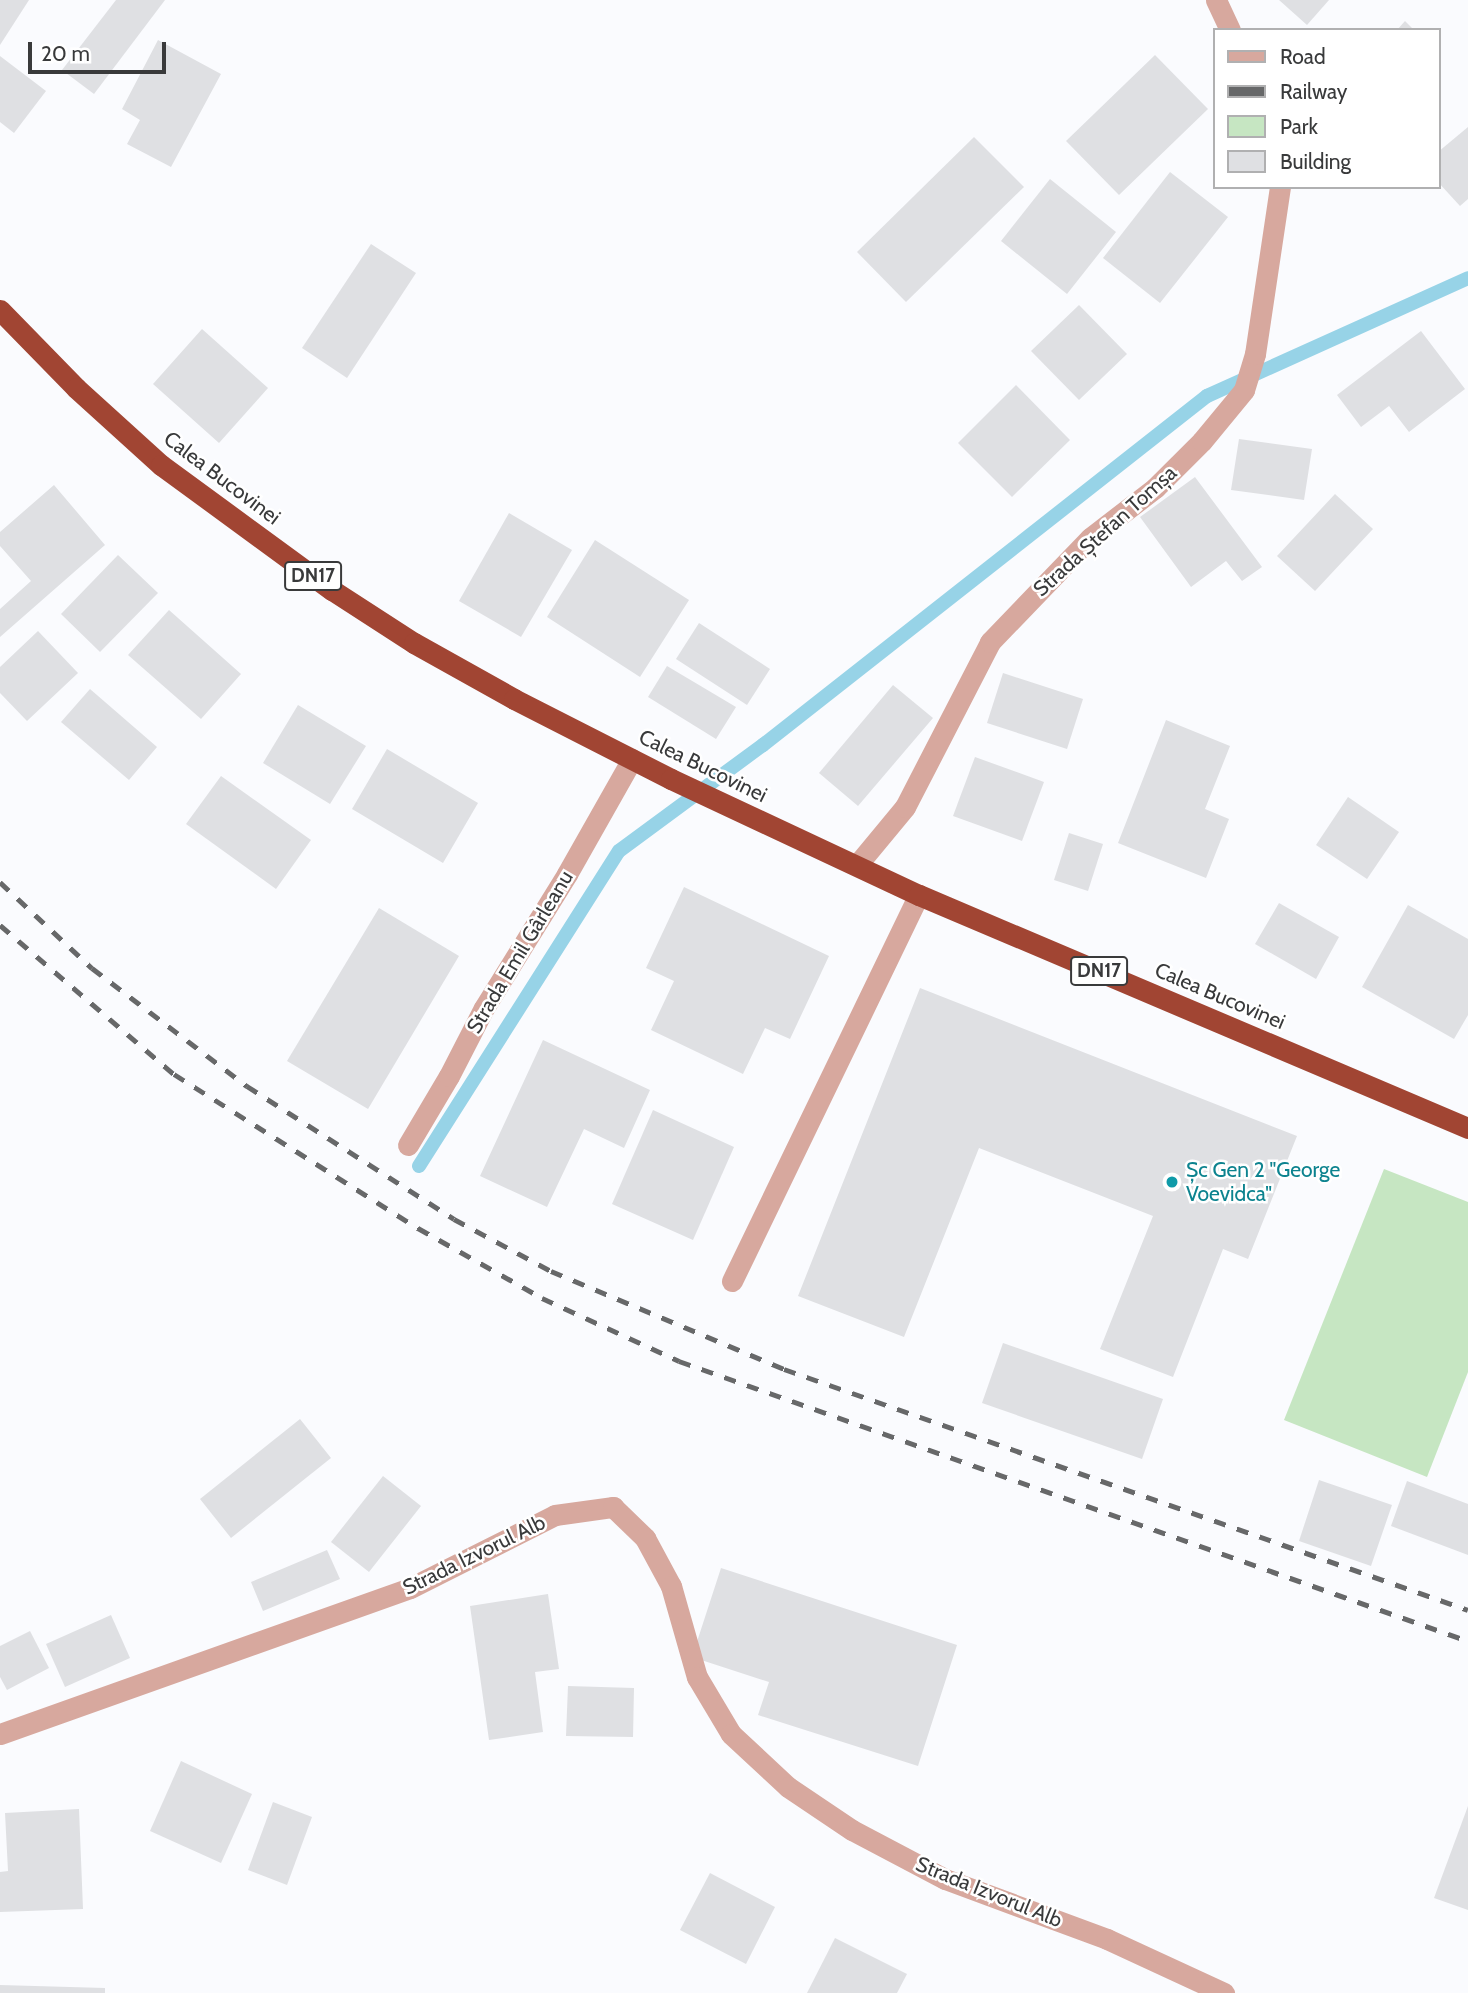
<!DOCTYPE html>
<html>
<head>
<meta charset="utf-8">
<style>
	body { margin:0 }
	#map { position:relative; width:1468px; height:1993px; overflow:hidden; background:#fafbfe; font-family:Cabin,sans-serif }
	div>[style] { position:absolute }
	.green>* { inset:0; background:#c6e6c2 }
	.stream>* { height:14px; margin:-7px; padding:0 7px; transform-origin:7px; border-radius:7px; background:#97d3e7 }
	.building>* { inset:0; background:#dfe0e3 }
	.minor>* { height:21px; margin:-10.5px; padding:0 10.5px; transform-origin:10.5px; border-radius:10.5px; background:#d7a89e }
	.highway>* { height:21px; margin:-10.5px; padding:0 10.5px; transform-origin:10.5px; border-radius:10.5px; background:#a14533 }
	.rail>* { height:5px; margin-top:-2.5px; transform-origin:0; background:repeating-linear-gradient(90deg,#676869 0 12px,transparent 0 24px) }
	.dots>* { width:19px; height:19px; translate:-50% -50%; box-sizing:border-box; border:4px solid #fff; border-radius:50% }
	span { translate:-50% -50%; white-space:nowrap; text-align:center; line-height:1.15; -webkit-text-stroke:5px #fff; paint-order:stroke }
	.shield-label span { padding:2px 5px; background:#fff; border:2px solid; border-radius:5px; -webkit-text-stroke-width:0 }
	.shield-label { font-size:19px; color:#393a3b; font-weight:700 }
	.street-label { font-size:21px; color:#393a3b }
	.culture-label { font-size:21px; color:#0d838f }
	.left { translate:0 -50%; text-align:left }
	.legend { position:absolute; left:1213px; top:28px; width:228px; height:161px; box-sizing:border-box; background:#fff; border:2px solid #b0b0b1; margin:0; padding:9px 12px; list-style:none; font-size:21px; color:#393a3b }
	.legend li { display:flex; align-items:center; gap:14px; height:35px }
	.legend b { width:35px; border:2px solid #b0b0b1 }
	.scale { position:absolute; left:28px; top:42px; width:138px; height:32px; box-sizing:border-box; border:4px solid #393a3b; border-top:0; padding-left:9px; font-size:21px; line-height:24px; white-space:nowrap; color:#393a3b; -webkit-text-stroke:5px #fff; paint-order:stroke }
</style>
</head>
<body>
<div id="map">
	<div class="green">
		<i style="clip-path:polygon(1384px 1169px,1468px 1202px,1468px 1372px,1427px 1477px,1284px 1420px)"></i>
	</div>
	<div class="stream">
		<i style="left:419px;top:1166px;width:373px;rotate:-57.6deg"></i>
		<i style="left:619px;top:851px;width:179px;rotate:-36.4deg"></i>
		<i style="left:763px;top:745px;width:565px;rotate:-38.17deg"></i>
		<i style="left:1207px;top:396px;width:286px;rotate:-24.3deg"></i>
	</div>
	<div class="building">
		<i style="clip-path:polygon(0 0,29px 0,0 45px)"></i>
		<i style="clip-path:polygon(116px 0,165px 0,94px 94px,62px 70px)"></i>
		<i style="clip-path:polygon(1279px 0,1329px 0,1307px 25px)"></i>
		<i style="clip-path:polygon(1405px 21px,1414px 30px,1397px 30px)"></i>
		<i style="clip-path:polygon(158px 40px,221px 74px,171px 167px,127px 144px,140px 120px,122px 109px)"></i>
		<i style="clip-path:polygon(1155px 55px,1208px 109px,1119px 195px,1066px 141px)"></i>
		<i style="clip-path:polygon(0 56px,46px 91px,14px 133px,0 122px)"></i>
		<i style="clip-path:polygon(1468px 127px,1468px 199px,1460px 206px,1438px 182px,1438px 152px)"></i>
		<i style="clip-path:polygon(974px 137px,1024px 187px,906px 302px,857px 252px)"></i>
		<i style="clip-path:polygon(1170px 172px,1228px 217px,1160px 303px,1103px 258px)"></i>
		<i style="clip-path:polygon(1050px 179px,1116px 232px,1067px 294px,1001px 241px)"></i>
		<i style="clip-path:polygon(371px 244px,416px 273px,347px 378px,302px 348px)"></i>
		<i style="clip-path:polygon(1079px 305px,1127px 354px,1079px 400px,1031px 351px)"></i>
		<i style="clip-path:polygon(202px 329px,268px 388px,219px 443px,153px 384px)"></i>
		<i style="clip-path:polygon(1421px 331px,1465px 389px,1409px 432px,1389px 406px,1361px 427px,1337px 395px)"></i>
		<i style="clip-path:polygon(1016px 385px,1070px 440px,1012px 497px,958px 443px)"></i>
		<i style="clip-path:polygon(1239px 439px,1312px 449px,1304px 500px,1231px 490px)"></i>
		<i style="clip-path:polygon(1195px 477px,1262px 567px,1242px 581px,1226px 561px,1191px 587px,1140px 517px)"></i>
		<i style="clip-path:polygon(54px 485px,105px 545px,0 637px,0 609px,31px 581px,0 546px,0 532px)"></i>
		<i style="clip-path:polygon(1335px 494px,1373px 529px,1315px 591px,1277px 556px)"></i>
		<i style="clip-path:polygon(509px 513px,572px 550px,521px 637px,459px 601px)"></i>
		<i style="clip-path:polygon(595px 540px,689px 600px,640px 677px,547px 617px)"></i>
		<i style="clip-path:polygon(118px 555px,158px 593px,100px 652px,61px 614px)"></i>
		<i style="clip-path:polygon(169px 610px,241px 674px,201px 719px,128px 655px)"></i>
		<i style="clip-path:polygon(699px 623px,770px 669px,747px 705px,676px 659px)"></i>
		<i style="clip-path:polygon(38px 631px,78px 673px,27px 721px,0 693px,0 667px)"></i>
		<i style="clip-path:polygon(667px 666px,736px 707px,716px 739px,648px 697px)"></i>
		<i style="clip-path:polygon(1003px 673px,1083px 699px,1067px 749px,987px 723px)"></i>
		<i style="clip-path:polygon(893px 685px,933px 718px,858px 806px,819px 773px)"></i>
		<i style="clip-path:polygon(90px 689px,157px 747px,129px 780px,61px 722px)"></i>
		<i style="clip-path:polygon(298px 705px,366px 746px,330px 804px,263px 763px)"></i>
		<i style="clip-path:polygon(1166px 720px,1230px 746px,1205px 809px,1229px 819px,1206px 878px,1118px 843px)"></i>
		<i style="clip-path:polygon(387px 749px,478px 803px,443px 863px,352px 809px)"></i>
		<i style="clip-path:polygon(975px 757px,1044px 782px,1022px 841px,953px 816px)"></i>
		<i style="clip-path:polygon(221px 776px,311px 840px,276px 889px,186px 824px)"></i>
		<i style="clip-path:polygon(1348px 797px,1399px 832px,1367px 879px,1316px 845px)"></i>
		<i style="clip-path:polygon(1069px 833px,1103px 844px,1088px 891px,1054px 880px)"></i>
		<i style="clip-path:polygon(684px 887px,829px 956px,790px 1039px,765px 1028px,743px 1074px,651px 1030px,674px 981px,646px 968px)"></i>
		<i style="clip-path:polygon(1279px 903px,1339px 937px,1316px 979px,1255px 944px)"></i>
		<i style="clip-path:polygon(1408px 905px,1468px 939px,1468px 1015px,1454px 1039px,1362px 987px)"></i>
		<i style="clip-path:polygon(379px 908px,459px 956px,368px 1109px,287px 1061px)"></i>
		<i style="clip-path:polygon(920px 988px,1297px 1136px,1248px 1259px,1223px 1249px,1173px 1377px,1100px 1349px,1153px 1216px,979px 1148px,904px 1337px,798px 1296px)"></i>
		<i style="clip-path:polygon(543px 1040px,650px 1090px,624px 1148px,584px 1129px,547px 1207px,480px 1176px)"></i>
		<i style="clip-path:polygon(653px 1110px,734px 1147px,693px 1240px,612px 1204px)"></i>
		<i style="clip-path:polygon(1003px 1343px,1163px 1399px,1142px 1459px,982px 1403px)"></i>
		<i style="clip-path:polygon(300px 1419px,331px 1458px,231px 1538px,200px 1499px)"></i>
		<i style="clip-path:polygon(383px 1476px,421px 1506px,369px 1572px,331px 1542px)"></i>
		<i style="clip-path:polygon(1319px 1480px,1392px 1505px,1371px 1566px,1299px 1541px)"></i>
		<i style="clip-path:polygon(1407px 1481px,1468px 1504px,1468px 1555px,1391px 1526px)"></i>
		<i style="clip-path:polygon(327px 1550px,340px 1579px,263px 1611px,251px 1582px)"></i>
		<i style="clip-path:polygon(721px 1568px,957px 1645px,918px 1766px,758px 1715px,769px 1682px,692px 1657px)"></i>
		<i style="clip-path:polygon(548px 1594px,559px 1669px,535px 1672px,543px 1732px,489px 1740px,470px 1606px)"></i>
		<i style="clip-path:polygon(111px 1615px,130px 1658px,65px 1687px,46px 1644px)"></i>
		<i style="clip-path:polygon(30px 1631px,49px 1668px,7px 1690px,0 1677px,0 1646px)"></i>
		<i style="clip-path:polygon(568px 1686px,634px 1688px,633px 1737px,566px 1736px)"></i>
		<i style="clip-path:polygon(181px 1761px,252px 1794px,221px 1863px,150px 1831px)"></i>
		<i style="clip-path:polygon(273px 1802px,312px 1817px,287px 1885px,248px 1870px)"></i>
		<i style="clip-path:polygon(1468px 1806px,1468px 1910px,1434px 1898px)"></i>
		<i style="clip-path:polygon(79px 1809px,83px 1909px,0 1912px,0 1872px,8px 1871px,5px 1813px)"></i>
		<i style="clip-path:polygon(710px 1873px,775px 1907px,746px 1964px,680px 1930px)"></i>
		<i style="clip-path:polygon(835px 1938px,907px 1974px,897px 1993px,807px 1993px)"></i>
		<i style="clip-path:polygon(0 1985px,105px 1988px,105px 1993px,0 1993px)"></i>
	</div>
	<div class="minor">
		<i style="left:1216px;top:0;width:33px;rotate:65deg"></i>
		<i style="left:857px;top:865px;width:75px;rotate:-50.4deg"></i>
		<i style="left:905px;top:807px;width:186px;rotate:-62.7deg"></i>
		<i style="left:990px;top:642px;width:144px;rotate:-46.1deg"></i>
		<i style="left:1090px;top:538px;width:82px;rotate:-37.6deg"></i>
		<i style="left:1155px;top:488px;width:66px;rotate:-45deg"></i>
		<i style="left:1202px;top:441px;width:66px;rotate:-50.5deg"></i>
		<i style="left:1244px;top:390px;width:38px;rotate:-73deg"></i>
		<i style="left:1255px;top:354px;width:169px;rotate:-81.5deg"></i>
		<i style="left:408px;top:1145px;width:80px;rotate:-59.3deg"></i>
		<i style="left:449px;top:1076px;width:76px;rotate:-62.8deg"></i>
		<i style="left:484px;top:1008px;width:158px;rotate:-58.2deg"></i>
		<i style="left:567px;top:874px;width:132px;rotate:-60.5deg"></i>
		<i style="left:732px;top:1281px;width:429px;rotate:-64.2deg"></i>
		<i style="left:0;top:1734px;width:435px;rotate:-19.6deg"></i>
		<i style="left:410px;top:1588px;width:162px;rotate:-26.7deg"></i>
		<i style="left:555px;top:1515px;width:59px;rotate:-7.9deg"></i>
		<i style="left:613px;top:1507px;width:45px;rotate:44.1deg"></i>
		<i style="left:645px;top:1538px;width:55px;rotate:61.6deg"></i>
		<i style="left:671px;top:1586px;width:95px;rotate:74.1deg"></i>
		<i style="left:697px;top:1677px;width:66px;rotate:59.2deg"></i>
		<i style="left:731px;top:1734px;width:78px;rotate:42.9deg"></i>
		<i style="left:788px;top:1787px;width:77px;rotate:33.9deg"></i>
		<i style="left:852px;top:1830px;width:105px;rotate:27.8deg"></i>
		<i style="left:945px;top:1879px;width:173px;rotate:20.3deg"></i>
		<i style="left:1107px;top:1939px;width:129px;rotate:24.8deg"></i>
	</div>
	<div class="highway">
		<i style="left:0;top:310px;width:109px;rotate:45.7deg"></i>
		<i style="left:76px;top:388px;width:115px;rotate:42.2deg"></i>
		<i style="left:161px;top:465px;width:212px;rotate:36.2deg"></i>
		<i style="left:332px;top:590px;width:98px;rotate:32.9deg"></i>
		<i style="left:414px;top:643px;width:115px;rotate:29.2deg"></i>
		<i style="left:514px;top:699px;width:176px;rotate:27deg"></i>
		<i style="left:671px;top:779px;width:274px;rotate:25.1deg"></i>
		<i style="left:919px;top:895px;width:596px;rotate:23deg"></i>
	</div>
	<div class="rail">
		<i style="left:0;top:882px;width:126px;rotate:43.1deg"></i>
		<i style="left:92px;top:968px;width:195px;rotate:37.3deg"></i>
		<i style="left:247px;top:1086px;width:246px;rotate:32.7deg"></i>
		<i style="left:454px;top:1219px;width:110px;rotate:28.2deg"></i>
		<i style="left:551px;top:1271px;width:253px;rotate:22.8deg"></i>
		<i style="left:784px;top:1369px;width:725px;rotate:19.41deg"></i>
		<i style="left:0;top:925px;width:229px;rotate:40.6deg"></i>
		<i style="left:174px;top:1074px;width:289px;rotate:32.3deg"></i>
		<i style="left:418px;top:1228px;width:142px;rotate:29.4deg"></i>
		<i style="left:542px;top:1298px;width:151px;rotate:24.7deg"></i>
		<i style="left:679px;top:1361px;width:837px;rotate:19.54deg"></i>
	</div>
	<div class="dots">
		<i style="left:1172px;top:1182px;background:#0f9aa8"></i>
	</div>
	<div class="shield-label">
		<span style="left:313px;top:576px">DN17</span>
		<span style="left:1099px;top:971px">DN17</span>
	</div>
	<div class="street-label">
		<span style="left:222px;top:478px;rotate:37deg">Calea Bucovinei</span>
		<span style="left:1105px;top:531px;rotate:-42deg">Strada Ștefan Tomșa</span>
		<span style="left:703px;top:766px;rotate:26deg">Calea Bucovinei</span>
		<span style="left:520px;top:952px;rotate:-59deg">Strada Emil Gârleanu</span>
		<span style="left:1220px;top:996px;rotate:23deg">Calea Bucovinei</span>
		<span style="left:474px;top:1555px;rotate:-26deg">Strada Izvorul Alb</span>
		<span style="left:989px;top:1892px;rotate:22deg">Strada Izvorul Alb</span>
	</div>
	<div class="culture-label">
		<span class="left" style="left:1186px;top:1182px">Șc Gen 2 "George<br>Voevidca"</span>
	</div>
	<ul class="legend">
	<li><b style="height:9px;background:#d7a89e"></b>Road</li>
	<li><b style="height:9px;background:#676869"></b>Railway</li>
	<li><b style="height:19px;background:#c6e6c2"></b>Park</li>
	<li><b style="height:19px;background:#dfe0e3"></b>Building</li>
	</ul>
	<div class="scale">20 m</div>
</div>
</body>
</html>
